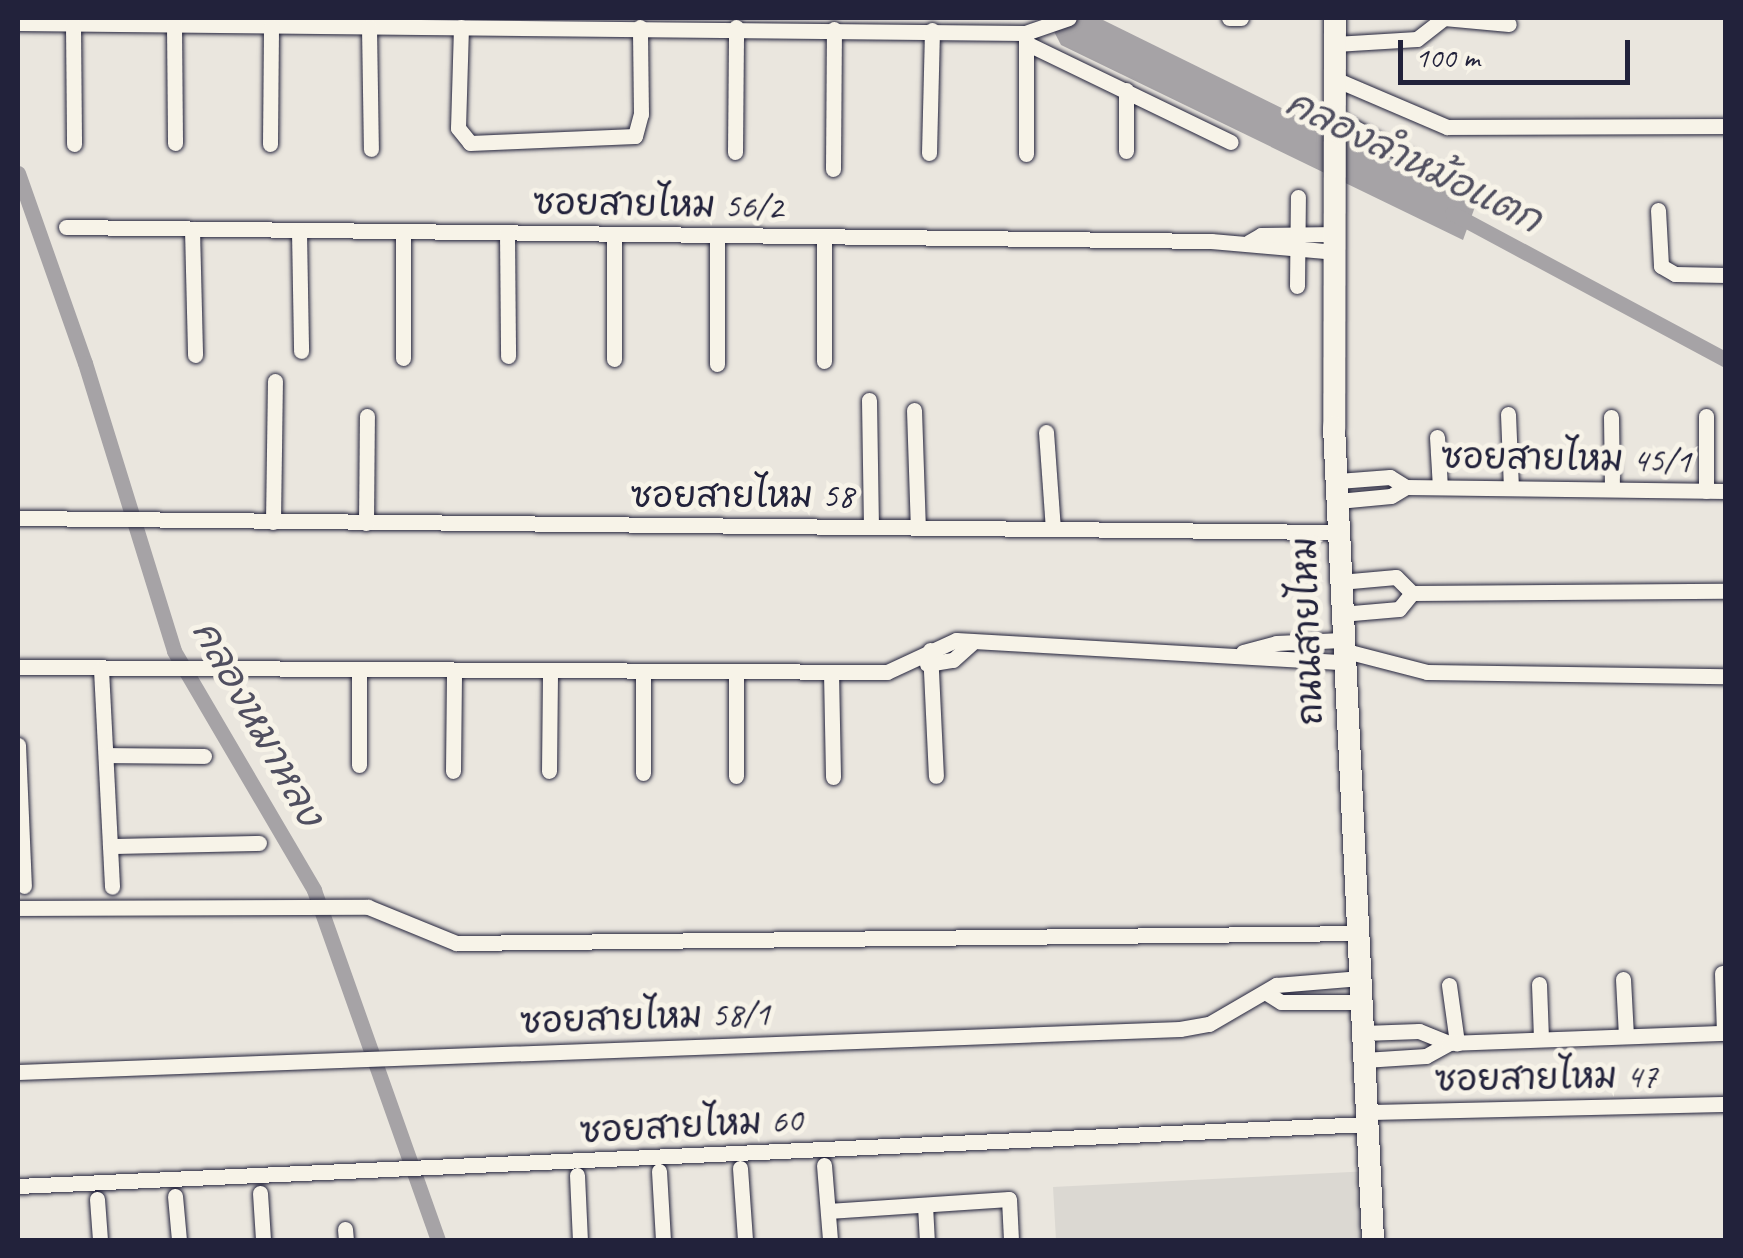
<!DOCTYPE html>
<html>
<head>
<meta charset="utf-8">
<style>
	body { margin:0 }
	#map { position:relative; width:1743px; height:1258px; overflow:hidden; background:#eae6de; font-family:Caveat,"Playpen Sans Thai",sans-serif }
	div>[style] { position:absolute }
	.built>* { inset:0; background:#dbd8d2 }
	.water>* { inset:0; background:#a6a3a6 }
	.canal>* { height:15px; margin:-7.5px; padding:0 7.5px; transform-origin:7.5px; border-radius:7.5px; background:#a6a3a6 }
	.roads { filter:drop-shadow(0 0 2px #22223b) drop-shadow(0 0 2px #22223b) }
	.street>* { height:15px; margin:-7.5px; padding:0 7.5px; transform-origin:7.5px; border-radius:7.5px; background:#f7f3e8 }
	.secondary>* { height:22px; margin:-11px; padding:0 11px; transform-origin:11px; border-radius:11px; background:#f7f3e8 }
	span { translate:-50% -50%; white-space:nowrap; text-align:center; line-height:1.15; -webkit-text-stroke:10px #f7f3e8; paint-order:stroke }
	.street-label { font-size:35px; color:#22223b }
	.water-label { font-size:38px; color:#504f60; font-style:italic }
	.frame { position:absolute; inset:0; border:20px solid #22223b; pointer-events:none }
	.scale { position:absolute; left:1398px; top:40px; width:232px; height:45px; box-sizing:border-box; border:5px solid #22223b; border-top:0; padding-left:12px; font-size:30px; line-height:35px; white-space:nowrap; color:#22223b; -webkit-text-stroke:8px #f7f3e8; paint-order:stroke }
</style>
</head>
<body>
<div id="map">
	<div class="built">
		<i style="clip-path:polygon(1371px 1171px,1374px 1240px,1056px 1240px,1053px 1187px)"></i>
	</div>
	<div class="water">
		<i style="clip-path:polygon(1047px 18px,1099px 18px,1476px 204px,1463px 240px,1061px 45px)"></i>
	</div>
	<div class="canal">
		<i style="left:18px;top:173px;width:201px;rotate:70.6deg"></i>
		<i style="left:85px;top:363px;width:301px;rotate:72.8deg"></i>
		<i style="left:174px;top:651px;width:277px;rotate:59.6deg"></i>
		<i style="left:314px;top:890px;width:371px;rotate:70.5deg"></i>
		<i style="left:1452px;top:213px;width:311px;rotate:28.2deg"></i>
	</div>
	<div class="roads">
		<div class="street">
			<i style="left:1229px;top:18px;width:12px"></i>
			<i style="left:1444px;top:18px;width:65px;rotate:5.3deg"></i>
			<i style="left:18px;top:23px;width:1007px;rotate:0.57deg"></i>
			<i style="left:1025px;top:33px;width:46px;rotate:-18.8deg"></i>
			<i style="left:73px;top:24px;width:120px;rotate:89.5deg"></i>
			<i style="left:174px;top:25px;width:118px;rotate:89.5deg"></i>
			<i style="left:369px;top:27px;width:122px;rotate:89.1deg"></i>
			<i style="left:461px;top:27px;width:101px;rotate:91.7deg"></i>
			<i style="left:458px;top:128px;width:19px;rotate:51deg"></i>
			<i style="left:470px;top:143px;width:165px;rotate:-2.4deg"></i>
			<i style="left:635px;top:136px;width:23px;rotate:-75deg"></i>
			<i style="left:641px;top:114px;width:87px;rotate:-90.7deg"></i>
			<i style="left:1028px;top:44px;width:225px;rotate:25.8deg"></i>
			<i style="left:1335px;top:44px;width:82px;rotate:-3.5deg"></i>
			<i style="left:1417px;top:39px;width:34px;rotate:-38deg"></i>
			<i style="left:1335px;top:79px;width:122px;rotate:23.2deg"></i>
			<i style="left:1447px;top:127px;width:279px;rotate:-0.2deg"></i>
			<i style="left:1126px;top:90px;width:61px;rotate:90deg"></i>
			<i style="left:1335px;top:117px;width:149px;rotate:28.5deg"></i>
			<i style="left:270px;top:144px;width:118px;rotate:-89.5deg"></i>
			<i style="left:735px;top:152px;width:125px;rotate:-89.5deg"></i>
			<i style="left:929px;top:153px;width:123px;rotate:-88.6deg"></i>
			<i style="left:1026px;top:154px;width:117px;rotate:-90deg"></i>
			<i style="left:833px;top:169px;width:140px;rotate:-89.6deg"></i>
			<i style="left:1658px;top:210px;width:56px;rotate:86.9deg"></i>
			<i style="left:1661px;top:266px;width:16px;rotate:30deg"></i>
			<i style="left:1675px;top:274px;width:51px;rotate:1.1deg"></i>
			<i style="left:66px;top:227px;width:1145px;rotate:0.7deg"></i>
			<i style="left:1211px;top:241px;width:126px;rotate:5deg"></i>
			<i style="left:192px;top:229px;width:126px;rotate:88.6deg"></i>
			<i style="left:299px;top:231px;width:120px;rotate:89deg"></i>
			<i style="left:403px;top:232px;width:126px;rotate:90deg"></i>
			<i style="left:507px;top:233px;width:123px;rotate:89.5deg"></i>
			<i style="left:614px;top:234px;width:125px;rotate:90deg"></i>
			<i style="left:1249px;top:242px;width:14px;rotate:-30deg"></i>
			<i style="left:1261px;top:235px;width:76px;rotate:-0.8deg"></i>
			<i style="left:1297px;top:286px;width:89px;rotate:-89.4deg"></i>
			<i style="left:824px;top:361px;width:124px;rotate:-90deg"></i>
			<i style="left:717px;top:364px;width:128px;rotate:-90deg"></i>
			<i style="left:869px;top:400px;width:127px;rotate:89.1deg"></i>
			<i style="left:914px;top:410px;width:118px;rotate:88.1deg"></i>
			<i style="left:1508px;top:414px;width:74px;rotate:87.7deg"></i>
			<i style="left:1706px;top:416px;width:75px;rotate:90deg"></i>
			<i style="left:1611px;top:417px;width:71px;rotate:89.2deg"></i>
			<i style="left:1046px;top:432px;width:97px;rotate:85.9deg"></i>
			<i style="left:1437px;top:437px;width:50px;rotate:86.6deg"></i>
			<i style="left:1338px;top:481px;width:52px;rotate:-4.4deg"></i>
			<i style="left:1390px;top:477px;width:19px;rotate:32deg"></i>
			<i style="left:1406px;top:487px;width:320px;rotate:0.7deg"></i>
			<i style="left:1338px;top:501px;width:53px;rotate:-5.4deg"></i>
			<i style="left:1391px;top:496px;width:17px;rotate:-31deg"></i>
			<i style="left:18px;top:518px;width:1321px;rotate:0.61deg"></i>
			<i style="left:273px;top:522px;width:141px;rotate:-89.2deg"></i>
			<i style="left:366px;top:523px;width:107px;rotate:-89.5deg"></i>
			<i style="left:1340px;top:582px;width:56px;rotate:-5.1deg"></i>
			<i style="left:1396px;top:577px;width:23px;rotate:45deg"></i>
			<i style="left:1412px;top:593px;width:314px;rotate:-0.4deg"></i>
			<i style="left:1341px;top:614px;width:58px;rotate:-4.9deg"></i>
			<i style="left:1399px;top:609px;width:21px;rotate:-51deg"></i>
			<i style="left:930px;top:650px;width:126px;rotate:87.3deg"></i>
			<i style="left:1342px;top:650px;width:88px;rotate:14.5deg"></i>
			<i style="left:1427px;top:672px;width:299px;rotate:0.8deg"></i>
			<i style="left:1243px;top:652px;width:34px;rotate:-15deg"></i>
			<i style="left:1276px;top:643px;width:66px;rotate:-2.6deg"></i>
			<i style="left:927px;top:664px;width:26px;rotate:-9deg"></i>
			<i style="left:953px;top:660px;width:24px;rotate:-42deg"></i>
			<i style="left:18px;top:667px;width:869px;rotate:0.33deg"></i>
			<i style="left:887px;top:672px;width:76px;rotate:-24.9deg"></i>
			<i style="left:956px;top:640px;width:388px;rotate:3.3deg"></i>
			<i style="left:101px;top:669px;width:218px;rotate:87.1deg"></i>
			<i style="left:359px;top:669px;width:96px;rotate:90deg"></i>
			<i style="left:643px;top:672px;width:101px;rotate:90deg"></i>
			<i style="left:736px;top:672px;width:104px;rotate:90deg"></i>
			<i style="left:831px;top:672px;width:105px;rotate:88.9deg"></i>
			<i style="left:18px;top:745px;width:141px;rotate:87.6deg"></i>
			<i style="left:106px;top:755px;width:98px;rotate:0.6deg"></i>
			<i style="left:453px;top:771px;width:101px;rotate:-89.4deg"></i>
			<i style="left:549px;top:771px;width:100px;rotate:-89.4deg"></i>
			<i style="left:110px;top:846px;width:149px;rotate:-1.2deg"></i>
			<i style="left:18px;top:908px;width:350px;rotate:-0.2deg"></i>
			<i style="left:368px;top:907px;width:95px;rotate:22.2deg"></i>
			<i style="left:456px;top:943px;width:903px;rotate:-0.63deg"></i>
			<i style="left:1722px;top:973px;width:60px;rotate:88.1deg"></i>
			<i style="left:1623px;top:979px;width:57px;rotate:87deg"></i>
			<i style="left:1539px;top:984px;width:55px;rotate:87.9deg"></i>
			<i style="left:1449px;top:985px;width:59px;rotate:82.1deg"></i>
			<i style="left:1268px;top:994px;width:15px;rotate:32deg"></i>
			<i style="left:1281px;top:1002px;width:82px"></i>
			<i style="left:1363px;top:1033px;width:56px;rotate:-2deg"></i>
			<i style="left:1419px;top:1031px;width:32px;rotate:22deg"></i>
			<i style="left:1364px;top:1060px;width:62px;rotate:-3.7deg"></i>
			<i style="left:1426px;top:1056px;width:26px;rotate:-29deg"></i>
			<i style="left:1449px;top:1043px;width:277px;rotate:-2.1deg"></i>
			<i style="left:18px;top:1072px;width:1163px;rotate:-2.12deg"></i>
			<i style="left:1180px;top:1029px;width:29px;rotate:-10deg"></i>
			<i style="left:1209px;top:1024px;width:78px;rotate:-30.2deg"></i>
			<i style="left:1276px;top:985px;width:85px;rotate:-4.7deg"></i>
			<i style="left:1368px;top:1112px;width:358px;rotate:-1.3deg"></i>
			<i style="left:824px;top:1165px;width:75px;rotate:85.4deg"></i>
			<i style="left:740px;top:1168px;width:72px;rotate:86deg"></i>
			<i style="left:659px;top:1171px;width:69px;rotate:86.7deg"></i>
			<i style="left:577px;top:1175px;width:65px;rotate:87.4deg"></i>
			<i style="left:18px;top:1186px;width:1351px;rotate:-2.63deg"></i>
			<i style="left:260px;top:1193px;width:47px;rotate:86.3deg"></i>
			<i style="left:175px;top:1196px;width:44px;rotate:84.8deg"></i>
			<i style="left:97px;top:1199px;width:41px;rotate:85.8deg"></i>
			<i style="left:925px;top:1205px;width:35px;rotate:87deg"></i>
			<i style="left:828px;top:1211px;width:181px;rotate:-3.8deg"></i>
			<i style="left:1009px;top:1199px;width:41px;rotate:87.2deg"></i>
			<i style="left:345px;top:1229px;width:11px;rotate:85deg"></i>
		</div>
		<div class="secondary">
			<i style="left:1335px;top:18px;width:409px;rotate:90.1deg"></i>
			<i style="left:1334px;top:427px;width:814px;rotate:87.25deg"></i>
		</div>
	</div>
	<div class="street-label">
		<span style="left:658px;top:205px;rotate:1deg">ซอยสายไหม 56/2</span>
		<span style="left:1566px;top:459px;rotate:1deg">ซอยสายไหม 45/1</span>
		<span style="left:742px;top:496px">ซอยสายไหม 58</span>
		<span style="left:1308px;top:631px;rotate:-92deg">ถนนสายไหม</span>
		<span style="left:645px;top:1018px;rotate:-2deg">ซอยสายไหม 58/1</span>
		<span style="left:1546px;top:1078px;rotate:-1deg">ซอยสายไหม 47</span>
		<span style="left:691px;top:1126px;rotate:-3deg">ซอยสายไหม 60</span>
	</div>
	<div class="water-label">
		<span style="left:1414px;top:161px;rotate:26deg">คลองลำหม้อแตก</span>
		<span style="left:258px;top:723px;rotate:61deg">คลองหมาหลง</span>
	</div>
	<div class="frame"></div>
	<div class="scale">100 m</div>
</div>
</body>
</html>
